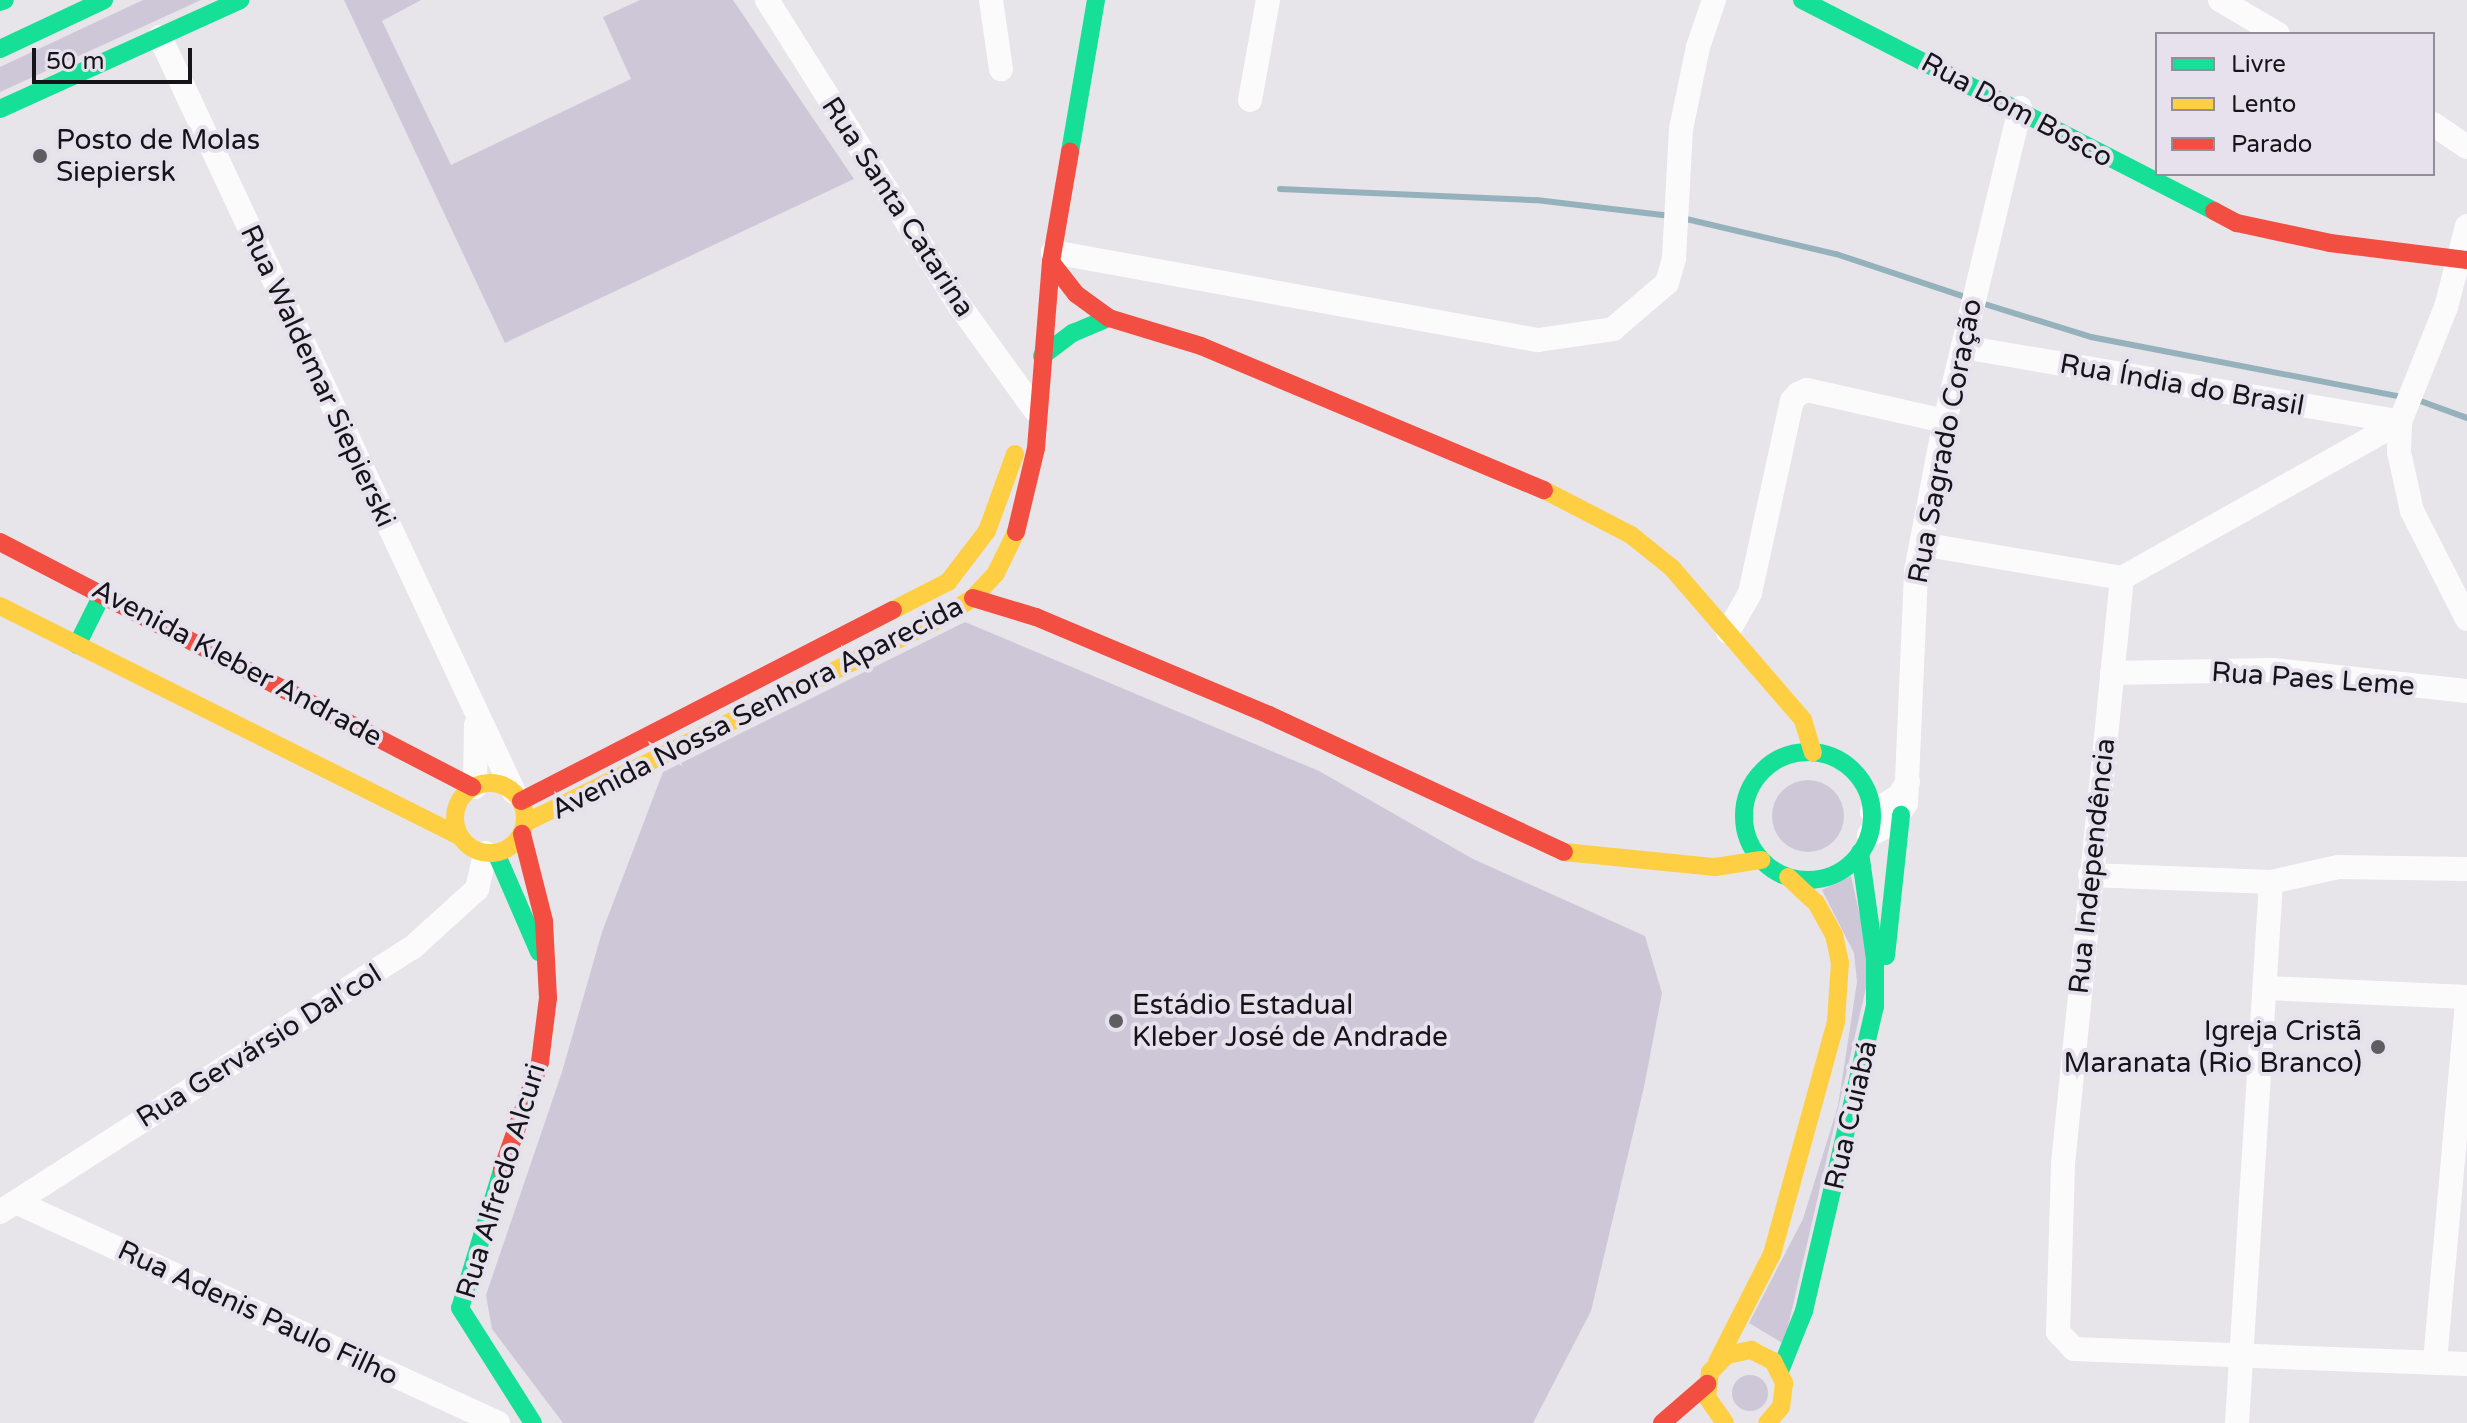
<!DOCTYPE html>
<html>
<head>
<meta charset="utf-8">
<style>
	body { margin:0 }
	#map { position:relative; width:2467px; height:1423px; overflow:hidden; background:#e7e4ea; font-family:"Varela Round",sans-serif }
	div>[style] { position:absolute }
	.green>* { inset:0; background:#cec7d8 }
	.round { border-radius:50% }
	.stream>* { height:6px; margin:-3px; padding:0 3px; transform-origin:3px; border-radius:3px; background:#95b2bc }
	.street>* { height:24px; margin:-12px; padding:0 12px; transform-origin:12px; border-radius:12px; background:#fbfbfc }
	.fast>* { height:18px; margin:-9px; padding:0 9px; transform-origin:9px; border-radius:9px; background:#16e098 }
	.fast>.ring { margin:-9px; padding:0; box-sizing:content-box; background:none; border:18px solid #16e098; border-radius:50% }
	.slow>* { height:18px; margin:-9px; padding:0 9px; transform-origin:9px; border-radius:9px; background:#ffcf43 }
	.slow>.ring { margin:-9px; padding:0; box-sizing:content-box; background:none; border:18px solid #ffcf43; border-radius:50% }
	.jam>* { height:18px; margin:-9px; padding:0 9px; transform-origin:9px; border-radius:9px; background:#f24e42 }
	.dots>* { width:22px; height:22px; translate:-50% -50%; box-sizing:border-box; border:4px solid #e6e1ed; border-radius:50% }
	span { translate:-50% -50%; white-space:nowrap; text-align:center; line-height:1.15; -webkit-text-stroke:8px #e6e1ed; paint-order:stroke }
	.street-label { font-size:28px; color:#151418 }
	.poi-label { font-size:28px; color:#151418 }
	.left { translate:0 -50%; text-align:left }
	.right { translate:-100% -50%; text-align:right }
	.legend { position:absolute; left:2155px; top:32px; width:280px; height:144px; box-sizing:border-box; background:#e6e1ed; border:2px solid #928f98; margin:0; padding:10px 14px; list-style:none; font-size:24px; color:#151418 }
	.legend li { display:flex; align-items:center; gap:16px; height:40px }
	.legend b { width:40px; border:2px solid #928f98 }
	.scale { position:absolute; left:32px; top:48px; width:160px; height:36px; box-sizing:border-box; border:4px solid #151418; border-top:0; padding-left:10px; font-size:24px; line-height:28px; white-space:nowrap; color:#151418; -webkit-text-stroke:6px #e6e1ed; paint-order:stroke }
</style>
</head>
<body>
<div id="map">
	<div class="green">
		<i style="clip-path:polygon(143px 0,201px 0,0 92px,0 67px)"></i>
		<i style="clip-path:polygon(344px 0,421px 0,382px 21px,451px 165px,631px 79px,603px 17px,640px 0,733px 0,854px 179px,505px 343px)"></i>
		<i style="clip-path:polygon(965px 622px,1319px 771px,1473px 859px,1645px 936px,1662px 993px,1644px 1087px,1591px 1311px,1533px 1423px,563px 1423px,492px 1329px,486px 1295px,562px 1072px,602px 932px,663px 772px)"></i>
		<i class="round" style="left:1772px;top:780px;width:72px;height:72px"></i>
		<i style="clip-path:polygon(1851px 876px,1871px 966px,1784px 1344px,1749px 1323px,1803px 1219px,1838px 1106px,1857px 982px,1854px 953px,1822px 890px)"></i>
		<i class="round" style="left:1732px;top:1375px;width:36px;height:36px"></i>
	</div>
	<div class="stream">
		<i style="left:1280px;top:189px;width:256px;rotate:2.5deg"></i>
		<i style="left:1536px;top:200px;width:136px;rotate:6.8deg"></i>
		<i style="left:1682px;top:218px;width:158px;rotate:13.2deg"></i>
		<i style="left:1836px;top:254px;width:139px;rotate:18.4deg"></i>
		<i style="left:1978px;top:302px;width:118px;rotate:17.2deg"></i>
		<i style="left:2091px;top:337px;width:319px;rotate:10.9deg"></i>
		<i style="left:2415px;top:399px;width:55px;rotate:20.1deg"></i>
	</div>
	<div class="street">
		<i style="left:767px;top:0;width:362px;rotate:57.8deg"></i>
		<i style="left:960px;top:306px;width:128px;rotate:54.2deg"></i>
		<i style="left:991px;top:0;width:70px;rotate:81.8deg"></i>
		<i style="left:2220px;top:0;width:67px;rotate:30.4deg"></i>
		<i style="left:160px;top:37px;width:834px;rotate:64.88deg"></i>
		<i style="left:1250px;top:100px;width:102px;rotate:-79.8deg"></i>
		<i style="left:2433px;top:124px;width:41px;rotate:34.1deg"></i>
		<i style="left:2467px;top:226px;width:84px;rotate:104.5deg"></i>
		<i style="left:2446px;top:307px;width:124px;rotate:111.8deg"></i>
		<i style="left:2400px;top:422px;width:30px;rotate:92deg"></i>
		<i style="left:2399px;top:452px;width:60px;rotate:77.6deg"></i>
		<i style="left:2412px;top:511px;width:121px;rotate:63deg"></i>
		<i style="left:1053px;top:252px;width:493px;rotate:10.3deg"></i>
		<i style="left:1538px;top:340px;width:76px;rotate:-8.3deg"></i>
		<i style="left:1613px;top:329px;width:71px;rotate:-40.4deg"></i>
		<i style="left:1667px;top:283px;width:26px;rotate:-74deg"></i>
		<i style="left:1674px;top:258px;width:129px;rotate:-86.9deg"></i>
		<i style="left:1681px;top:129px;width:84px;rotate:-78.3deg"></i>
		<i style="left:1698px;top:47px;width:50px;rotate:-71.2deg"></i>
		<i style="left:1963px;top:347px;width:443px;rotate:9.7deg"></i>
		<i style="left:1921px;top:544px;width:204px;rotate:9.6deg"></i>
		<i style="left:2122px;top:578px;width:589px;rotate:95.75deg"></i>
		<i style="left:2063px;top:1164px;width:168px;rotate:91.7deg"></i>
		<i style="left:2058px;top:1332px;width:23px;rotate:47deg"></i>
		<i style="left:2074px;top:1349px;width:393px;rotate:2.2deg"></i>
		<i style="left:2122px;top:578px;width:319px;rotate:-29.3deg"></i>
		<i style="left:1728px;top:632px;width:45px;rotate:-60.6deg"></i>
		<i style="left:1750px;top:593px;width:197px;rotate:-77.7deg"></i>
		<i style="left:1792px;top:401px;width:9px;rotate:-49deg"></i>
		<i style="left:1798px;top:394px;width:10px;rotate:-24deg"></i>
		<i style="left:1807px;top:390px;width:141px;rotate:12.7deg"></i>
		<i style="left:2112px;top:673px;width:161px;rotate:-1.1deg"></i>
		<i style="left:2273px;top:670px;width:195px;rotate:6.2deg"></i>
		<i style="left:475px;top:787px;width:62px;rotate:-89.1deg"></i>
		<i style="left:1872px;top:812px;width:30px;rotate:-30deg"></i>
		<i style="left:1898px;top:797px;width:18px;rotate:-56deg"></i>
		<i style="left:1869px;top:835px;width:25px;rotate:-26deg"></i>
		<i style="left:1892px;top:824px;width:25px;rotate:-56deg"></i>
		<i style="left:1906px;top:803px;width:232px;rotate:-87.5deg"></i>
		<i style="left:1916px;top:571px;width:153px;rotate:-79.1deg"></i>
		<i style="left:1945px;top:421px;width:322px;rotate:-76.5deg"></i>
		<i style="left:2090px;top:875px;width:181px;rotate:2.2deg"></i>
		<i style="left:2271px;top:882px;width:69px;rotate:-12.6deg"></i>
		<i style="left:2338px;top:867px;width:129px;rotate:0.9deg"></i>
		<i style="left:2267px;top:988px;width:200px;rotate:2.6deg"></i>
		<i style="left:18px;top:1203px;width:528px;rotate:24.62deg"></i>
		<i style="left:0;top:1212px;width:489px;rotate:-32.7deg"></i>
		<i style="left:412px;top:948px;width:88px;rotate:-42.2deg"></i>
		<i style="left:477px;top:889px;width:37px;rotate:-77deg"></i>
		<i style="left:2435px;top:1361px;width:358px;rotate:-84.9deg"></i>
		<i style="left:2237px;top:1423px;width:542px;rotate:-86.4deg"></i>
	</div>
	<div class="fast">
		<i style="left:1802px;top:0;width:463px;rotate:27.1deg"></i>
		<i style="left:0;top:2px;width:5px;rotate:-22deg"></i>
		<i style="left:0;top:49px;width:115px;rotate:-25.2deg"></i>
		<i style="left:0;top:109px;width:264px;rotate:-24.4deg"></i>
		<i style="left:1070px;top:152px;width:154px;rotate:-80.3deg"></i>
		<i style="left:1042px;top:356px;width:39px;rotate:-37deg"></i>
		<i style="left:1073px;top:333px;width:39px;rotate:-23deg"></i>
		<i style="left:77px;top:645px;width:58px;rotate:-63.4deg"></i>
		<i class="ring" style="left:1744px;top:752px;width:110px;height:110px"></i>
		<i style="left:496px;top:853px;width:108px;rotate:66.5deg"></i>
		<i style="left:1886px;top:956px;width:142px;rotate:-83.9deg"></i>
		<i style="left:502px;top:1170px;width:144px;rotate:106.9deg"></i>
		<i style="left:460px;top:1308px;width:136px;rotate:57.6deg"></i>
		<i style="left:1780px;top:1371px;width:65px;rotate:-68.2deg"></i>
		<i style="left:1804px;top:1311px;width:312px;rotate:-76.9deg"></i>
		<i style="left:1875px;top:1007px;width:48px;rotate:-90deg"></i>
		<i style="left:1875px;top:959px;width:108px;rotate:-98deg"></i>
	</div>
	<div class="slow">
		<i style="left:1544px;top:490px;width:98px;rotate:27.3deg"></i>
		<i style="left:1631px;top:535px;width:53px;rotate:38.8deg"></i>
		<i style="left:1672px;top:568px;width:201px;rotate:49.2deg"></i>
		<i style="left:1803px;top:720px;width:34px;rotate:73deg"></i>
		<i style="left:0;top:606px;width:513px;rotate:26.61deg"></i>
		<i style="left:893px;top:610px;width:62px;rotate:-27deg"></i>
		<i style="left:948px;top:582px;width:64px;rotate:-52.6deg"></i>
		<i style="left:987px;top:531px;width:82px;rotate:-70deg"></i>
		<i class="ring" style="left:455px;top:783px;width:52px;height:52px"></i>
		<i style="left:525px;top:823px;width:460px;rotate:-26.2deg"></i>
		<i style="left:938px;top:620px;width:41px;rotate:-32.2deg"></i>
		<i style="left:973px;top:598px;width:34px;rotate:-47deg"></i>
		<i style="left:996px;top:573px;width:46px;rotate:-64deg"></i>
		<i style="left:1564px;top:852px;width:152px;rotate:5.7deg"></i>
		<i style="left:1715px;top:867px;width:47px;rotate:-8.7deg"></i>
		<i style="left:1717px;top:1362px;width:121px;rotate:-63deg"></i>
		<i style="left:1772px;top:1254px;width:242px;rotate:-74.6deg"></i>
		<i style="left:1836px;top:1021px;width:58px;rotate:-86.1deg"></i>
		<i style="left:1840px;top:963px;width:29px;rotate:-102deg"></i>
		<i style="left:1834px;top:935px;width:37px;rotate:-119deg"></i>
		<i style="left:1816px;top:903px;width:38px;rotate:-137deg"></i>
		<i style="left:1725px;top:1423px;width:32px;rotate:-125deg"></i>
		<i style="left:1707px;top:1397px;width:25px;rotate:-83deg"></i>
		<i style="left:1710px;top:1372px;width:24px;rotate:-45deg"></i>
		<i style="left:1727px;top:1355px;width:25px;rotate:-12deg"></i>
		<i style="left:1751px;top:1350px;width:25px;rotate:27deg"></i>
		<i style="left:1773px;top:1361px;width:25px;rotate:63deg"></i>
		<i style="left:1784px;top:1383px;width:24px;rotate:97deg"></i>
		<i style="left:1781px;top:1407px;width:21px;rotate:131deg"></i>
	</div>
	<div class="jam">
		<i style="left:2214px;top:211px;width:26px;rotate:28deg"></i>
		<i style="left:2237px;top:223px;width:95px;rotate:12.1deg"></i>
		<i style="left:2330px;top:243px;width:138px;rotate:7.1deg"></i>
		<i style="left:1051px;top:262px;width:41px;rotate:52deg"></i>
		<i style="left:1076px;top:294px;width:41px;rotate:36deg"></i>
		<i style="left:1109px;top:318px;width:96px;rotate:16.9deg"></i>
		<i style="left:1201px;top:346px;width:372px;rotate:22.8deg"></i>
		<i style="left:1016px;top:532px;width:86px;rotate:-76.6deg"></i>
		<i style="left:1036px;top:448px;width:187px;rotate:-85.4deg"></i>
		<i style="left:1051px;top:262px;width:112px;rotate:-80.2deg"></i>
		<i style="left:0;top:542px;width:532px;rotate:27.43deg"></i>
		<i style="left:973px;top:598px;width:66px;rotate:16.8deg"></i>
		<i style="left:1036px;top:617px;width:253px;rotate:22.8deg"></i>
		<i style="left:1269px;top:715px;width:325px;rotate:24.9deg"></i>
		<i style="left:521px;top:801px;width:418px;rotate:-27.2deg"></i>
		<i style="left:502px;top:1170px;width:114px;rotate:-70.6deg"></i>
		<i style="left:540px;top:1062px;width:64px;rotate:-82.9deg"></i>
		<i style="left:548px;top:998px;width:77px;rotate:-93deg"></i>
		<i style="left:544px;top:921px;width:90px;rotate:-104.2deg"></i>
		<i style="left:1662px;top:1423px;width:60px;rotate:-40.9deg"></i>
	</div>
	<div class="dots">
		<i style="left:40px;top:156px;background:#5e5d62"></i>
		<i style="left:1116px;top:1021px;background:#5e5d62"></i>
		<i style="left:2378px;top:1047px;background:#5e5d62"></i>
	</div>
	<div class="street-label">
		<span style="left:2017px;top:110px;rotate:28deg">Rua Dom Bosco</span>
		<span style="left:898px;top:207px;rotate:57deg">Rua Santa Catarina</span>
		<span style="left:318px;top:376px;rotate:65deg">Rua Waldemar Siepierski</span>
		<span style="left:2182px;top:385px;rotate:10deg">Rua Índia do Brasil</span>
		<span style="left:1945px;top:441px;rotate:-79deg">Rua Sagrado Coração</span>
		<span style="left:237px;top:663px;rotate:28deg">Avenida Kleber Andrade</span>
		<span style="left:2313px;top:679px;rotate:4deg">Rua Paes Leme</span>
		<span style="left:757px;top:708px;rotate:-27deg">Avenida Nossa Senhora Aparecida</span>
		<span style="left:2092px;top:866px;rotate:-84deg">Rua Independência</span>
		<span style="left:259px;top:1046px;rotate:-32deg">Rua Gervársio Dal'col</span>
		<span style="left:1851px;top:1115px;rotate:-77deg">Rua Cuiabá</span>
		<span style="left:501px;top:1181px;rotate:-73deg">Rua Alfredo Alcuri</span>
		<span style="left:258px;top:1313px;rotate:25deg">Rua Adenis Paulo Filho</span>
	</div>
	<div class="poi-label">
		<span class="left" style="left:56px;top:156px">Posto de Molas<br>Siepiersk</span>
		<span class="left" style="left:1132px;top:1021px">Estádio Estadual<br>Kleber José de Andrade</span>
		<span class="right" style="left:2362px;top:1047px">Igreja Cristã<br>Maranata (Rio Branco)</span>
	</div>
	<ul class="legend">
	<li><b style="height:10px;background:#16e098"></b>Livre</li>
	<li><b style="height:10px;background:#ffcf43"></b>Lento</li>
	<li><b style="height:10px;background:#f24e42"></b>Parado</li>
	</ul>
	<div class="scale">50 m</div>
</div>
</body>
</html>
